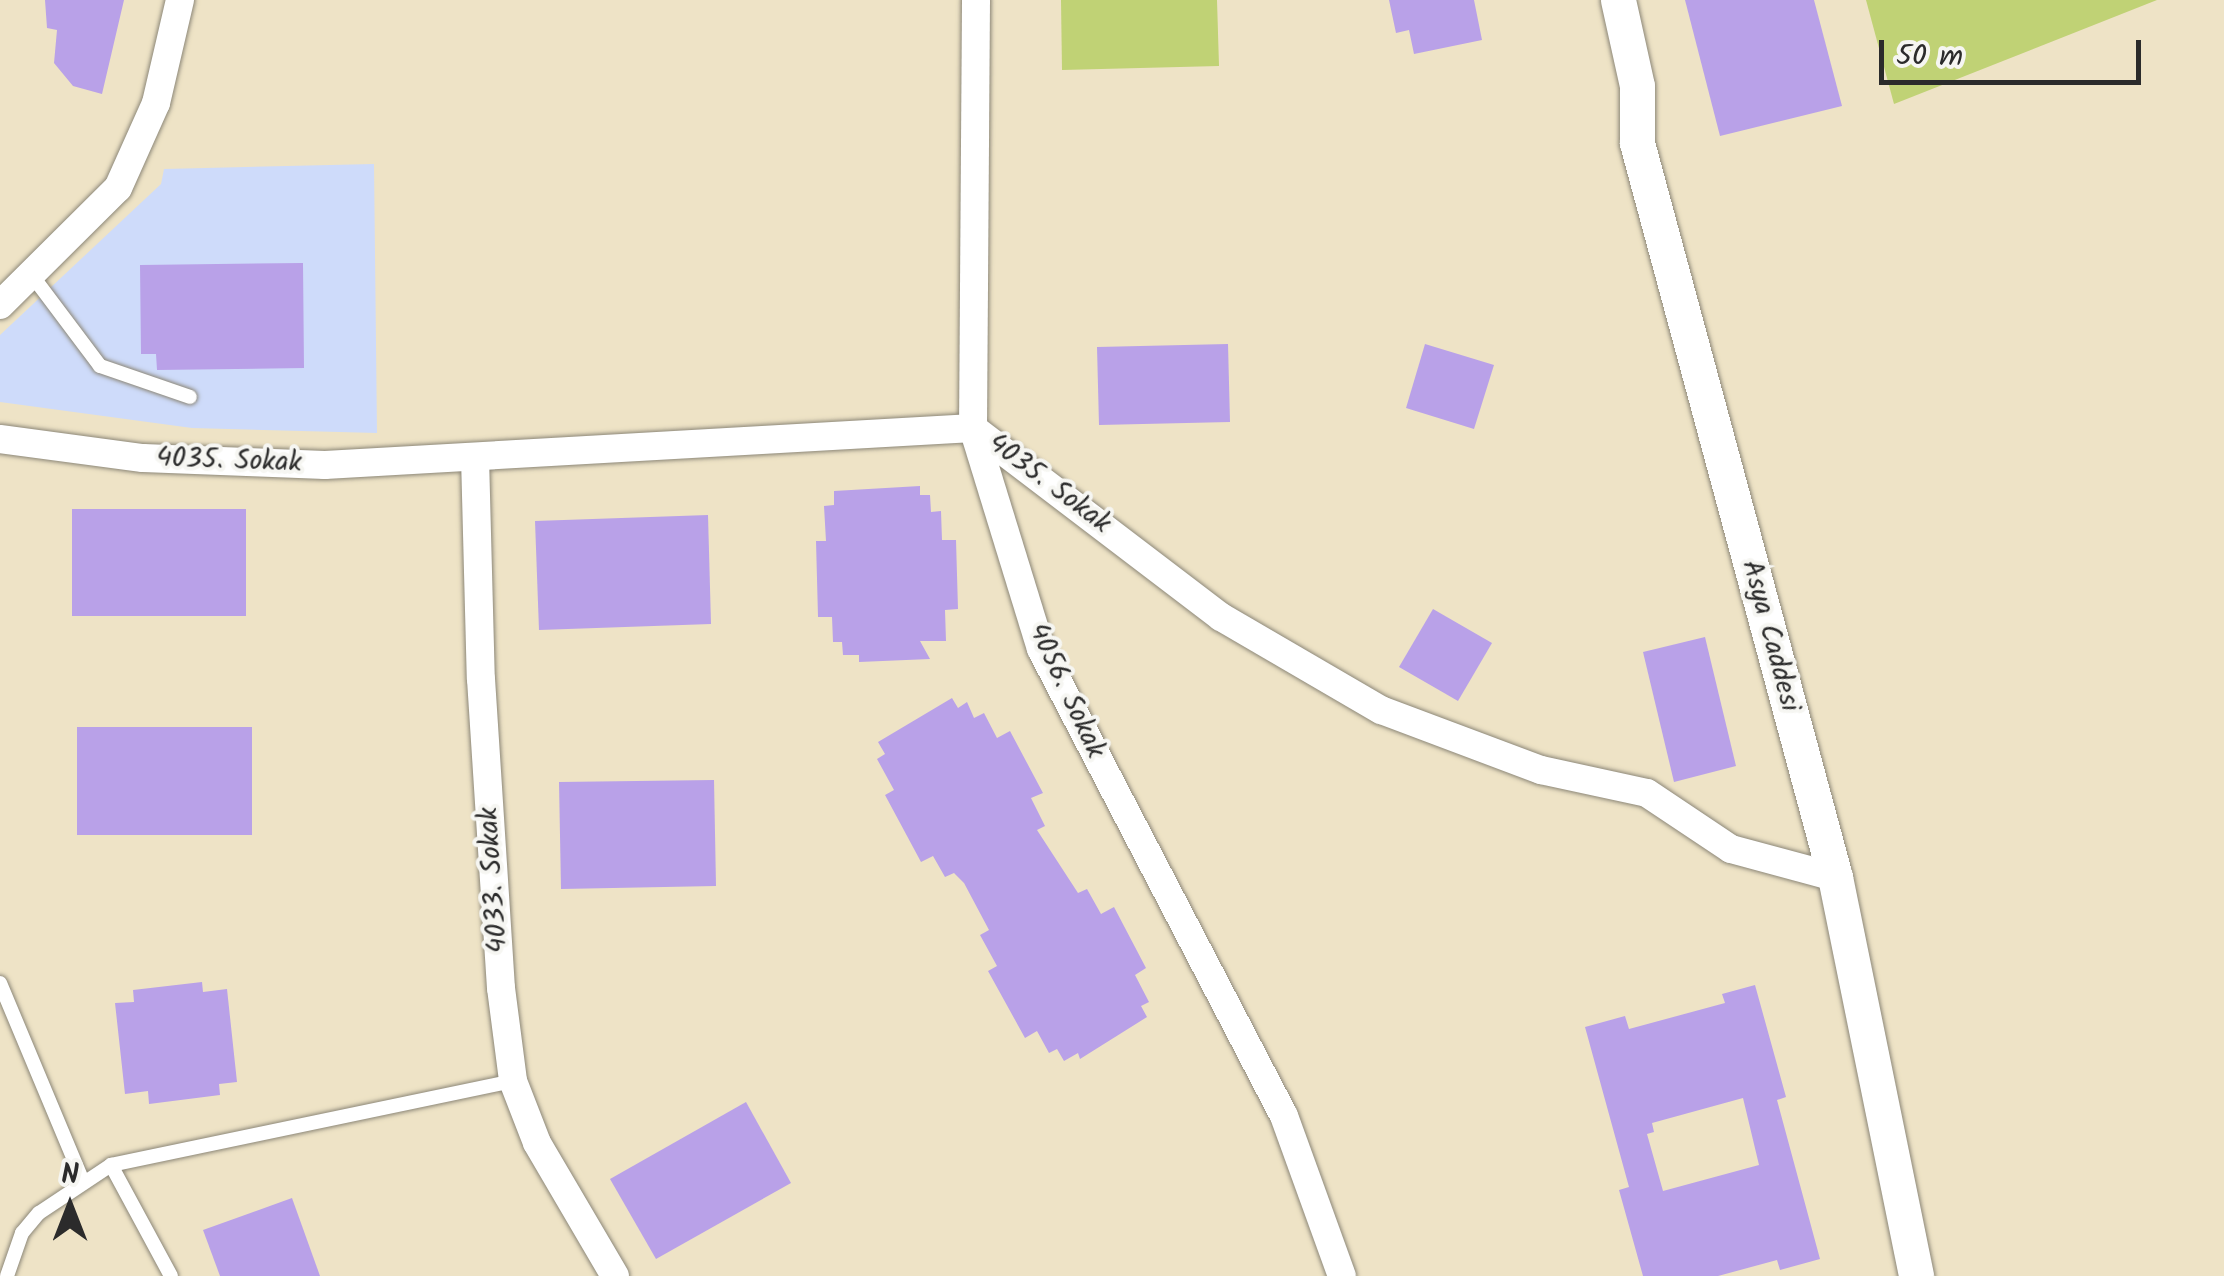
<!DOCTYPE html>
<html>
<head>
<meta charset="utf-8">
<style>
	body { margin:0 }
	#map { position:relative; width:2224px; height:1276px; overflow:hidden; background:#eee3c6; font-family:Kalam,sans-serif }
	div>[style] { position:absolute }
	.built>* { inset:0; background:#cedbfa }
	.green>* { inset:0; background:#c0d275 }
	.building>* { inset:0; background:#b9a1e8 }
	.roads { filter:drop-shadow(0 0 2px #8c8778) drop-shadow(0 0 2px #8c8778) }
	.service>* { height:14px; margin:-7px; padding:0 7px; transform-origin:7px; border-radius:7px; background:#fff }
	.minor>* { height:28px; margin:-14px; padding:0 14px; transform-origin:14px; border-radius:14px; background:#fff }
	.tertiary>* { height:35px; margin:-17.5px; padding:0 17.5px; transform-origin:17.5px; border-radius:17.5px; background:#fff }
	span { translate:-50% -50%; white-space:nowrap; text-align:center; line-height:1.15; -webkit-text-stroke:8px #f6f6f2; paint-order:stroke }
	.street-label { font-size:28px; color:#2b2b2b }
	.north { position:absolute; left:20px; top:1156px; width:100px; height:100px; -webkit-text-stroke:8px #f6f6f2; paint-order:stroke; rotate:0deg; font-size:28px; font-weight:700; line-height:40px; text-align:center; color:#2b2b2b }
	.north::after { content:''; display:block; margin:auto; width:35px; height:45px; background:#2b2b2b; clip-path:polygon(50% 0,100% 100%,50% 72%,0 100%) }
	.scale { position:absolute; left:1879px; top:40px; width:262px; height:45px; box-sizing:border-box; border:5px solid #2b2b2b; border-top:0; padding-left:12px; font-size:30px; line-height:35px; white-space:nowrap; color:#2b2b2b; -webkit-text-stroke:8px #f6f6f2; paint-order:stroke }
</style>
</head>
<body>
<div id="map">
	<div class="built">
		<i style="clip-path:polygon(374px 164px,377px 433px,192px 428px,0 402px,0 335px,161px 184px,164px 169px)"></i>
	</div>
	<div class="green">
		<i style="clip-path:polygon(1061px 0,1217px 0,1219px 66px,1062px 70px)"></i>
		<i style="clip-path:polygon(1866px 0,2157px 0,1894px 104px)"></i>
	</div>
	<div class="building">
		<i style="clip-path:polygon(45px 0,124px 0,102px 94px,73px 86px,54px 63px,57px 30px,47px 28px)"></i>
		<i style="clip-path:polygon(1389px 0,1474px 0,1482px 40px,1414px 54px,1409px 30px,1396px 33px)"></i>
		<i style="clip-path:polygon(1685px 0,1814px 0,1842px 106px,1720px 136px)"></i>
		<i style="clip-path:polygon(303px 263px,304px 368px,157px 370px,156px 354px,141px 354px,140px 265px)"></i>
		<i style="clip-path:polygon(1228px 344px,1230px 422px,1099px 425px,1097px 347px)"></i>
		<i style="clip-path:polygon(1425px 344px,1494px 365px,1474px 429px,1406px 408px)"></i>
		<i style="clip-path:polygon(920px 486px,920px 495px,930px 495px,931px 512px,941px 511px,942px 540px,956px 540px,958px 609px,945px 610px,946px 641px,920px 641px,930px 659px,859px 662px,859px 655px,843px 655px,842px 642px,833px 642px,832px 617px,818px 617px,816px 541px,826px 541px,824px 506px,834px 505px,834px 491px)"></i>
		<i style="clip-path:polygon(72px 509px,246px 509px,246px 616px,72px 616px)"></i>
		<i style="clip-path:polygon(708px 515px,711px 624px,539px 630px,535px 521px)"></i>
		<i style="clip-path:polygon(1433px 609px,1492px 643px,1458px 701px,1399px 667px)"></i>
		<i style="clip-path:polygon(1705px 637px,1736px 766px,1674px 782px,1643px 652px)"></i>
		<i style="clip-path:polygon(952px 698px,958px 708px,967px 702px,974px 718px,984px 713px,997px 738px,1010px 731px,1043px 793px,1031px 798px,1045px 826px,1037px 830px,1078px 893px,1087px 889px,1101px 914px,1114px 907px,1146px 968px,1135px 975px,1149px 1002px,1141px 1006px,1147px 1017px,1080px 1059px,1078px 1053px,1064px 1061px,1057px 1049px,1049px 1053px,1037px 1031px,1025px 1038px,988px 971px,997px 966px,980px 935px,989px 930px,964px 883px,954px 873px,945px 877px,933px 856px,921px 862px,885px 795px,894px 790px,877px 759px,885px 754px,878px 742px)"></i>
		<i style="clip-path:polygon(77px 727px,252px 727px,252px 835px,77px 835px)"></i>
		<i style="clip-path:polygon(714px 780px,716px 886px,561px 889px,559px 782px)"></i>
		<i style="clip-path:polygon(202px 982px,203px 992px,227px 989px,237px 1082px,219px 1084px,220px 1095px,149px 1104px,148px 1091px,125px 1094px,115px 1003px,134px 1002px,133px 990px)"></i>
		<i style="clip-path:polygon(evenodd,1755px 985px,1786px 1097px,1777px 1100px,1820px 1259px,1780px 1270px,1777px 1260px,1718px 1276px,1643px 1276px,1619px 1190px,1629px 1187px,1585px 1027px,1625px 1016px,1629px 1029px,1725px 1003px,1722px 994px,1755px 985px,1743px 1098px,1759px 1165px,1663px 1191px,1647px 1134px,1654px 1132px,1652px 1123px,1743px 1098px)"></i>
		<i style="clip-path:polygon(746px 1102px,791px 1183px,656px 1259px,610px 1179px)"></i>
		<i style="clip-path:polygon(292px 1198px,320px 1276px,220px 1276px,203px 1230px)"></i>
	</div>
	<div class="roads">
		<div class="service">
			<i style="left:31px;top:274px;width:115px;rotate:53.1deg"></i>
			<i style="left:100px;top:366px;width:95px;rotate:19deg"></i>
			<i style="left:0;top:983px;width:212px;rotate:67.3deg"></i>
			<i style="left:111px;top:1165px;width:126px;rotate:61.6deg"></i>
			<i style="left:7px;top:1276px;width:46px;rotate:-70.8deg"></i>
			<i style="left:22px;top:1233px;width:26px;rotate:-50deg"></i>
			<i style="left:39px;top:1213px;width:87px;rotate:-33.7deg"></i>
			<i style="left:111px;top:1165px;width:411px;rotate:-11.8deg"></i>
		</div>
		<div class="minor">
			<i style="left:976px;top:0;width:428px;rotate:90.4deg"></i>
			<i style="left:973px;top:428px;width:231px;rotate:72.9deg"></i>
			<i style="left:1041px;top:649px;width:526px;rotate:62.51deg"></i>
			<i style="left:1284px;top:1116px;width:170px;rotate:70.1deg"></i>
			<i style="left:0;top:305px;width:166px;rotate:-44.8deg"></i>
			<i style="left:118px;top:188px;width:93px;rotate:-65.9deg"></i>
			<i style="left:156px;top:103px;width:106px;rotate:-76.9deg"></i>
			<i style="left:0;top:439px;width:144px;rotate:7.6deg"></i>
			<i style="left:143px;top:458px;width:182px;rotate:2.2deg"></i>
			<i style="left:325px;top:465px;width:649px;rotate:-3.27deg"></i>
			<i style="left:973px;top:428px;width:312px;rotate:37.3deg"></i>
			<i style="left:1221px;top:617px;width:185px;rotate:30.2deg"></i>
			<i style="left:1381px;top:710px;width:171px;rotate:20.6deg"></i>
			<i style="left:1541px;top:770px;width:108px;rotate:12.2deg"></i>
			<i style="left:1647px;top:793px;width:101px;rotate:33.7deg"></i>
			<i style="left:1731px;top:849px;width:108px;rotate:15.1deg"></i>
			<i style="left:475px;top:457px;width:222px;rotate:88.5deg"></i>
			<i style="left:481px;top:679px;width:310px;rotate:86.3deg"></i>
			<i style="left:501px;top:988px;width:94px;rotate:82.6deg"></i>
			<i style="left:513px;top:1081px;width:66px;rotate:68.8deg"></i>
			<i style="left:537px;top:1143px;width:154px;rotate:59.6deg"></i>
		</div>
		<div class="tertiary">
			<i style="left:1618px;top:0;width:88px;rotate:77.5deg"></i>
			<i style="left:1637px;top:86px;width:57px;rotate:90deg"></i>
			<i style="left:1637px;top:143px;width:760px;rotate:74.9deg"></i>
			<i style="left:1835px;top:877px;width:407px;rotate:78.5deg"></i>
		</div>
	</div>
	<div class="street-label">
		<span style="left:229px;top:461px;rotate:2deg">4035. Sokak</span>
		<span style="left:1049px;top:484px;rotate:37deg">4035. Sokak</span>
		<span style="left:1770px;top:636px;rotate:75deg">Asya Caddesi</span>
		<span style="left:1066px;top:691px;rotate:65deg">4056. Sokak</span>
		<span style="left:494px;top:880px;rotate:-94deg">4033. Sokak</span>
	</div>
	<div class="north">N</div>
	<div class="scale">50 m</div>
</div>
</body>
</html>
